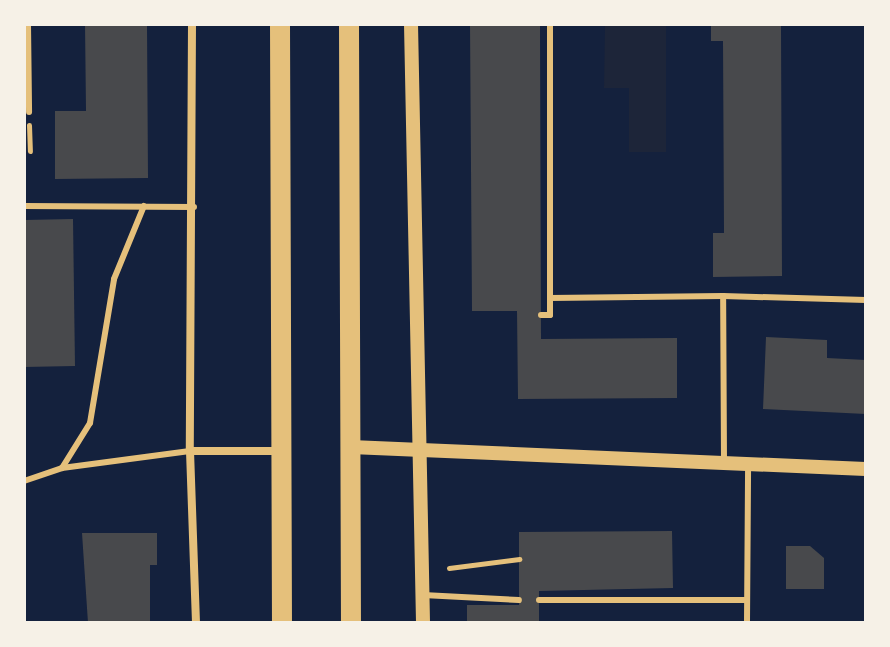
<!DOCTYPE html>
<html>
<head>
<meta charset="utf-8">
<style>
	body { margin:0 }
	#map { position:relative; width:890px; height:647px; overflow:hidden; background:#14213d; font-family:Montserrat,sans-serif }
	div>[style] { position:absolute }
	.green>* { inset:0; background:#1d2539 }
	.building>* { inset:0; background:#48494c }
	.path>* { height:5px; margin:-2.5px; padding:0 2.5px; transform-origin:2.5px; border-radius:2.5px; background:#e5c07b }
	.service>* { height:6px; margin:-3px; padding:0 3px; transform-origin:3px; border-radius:3px; background:#e5c07b }
	.minor>* { height:8px; margin:-4px; padding:0 4px; transform-origin:4px; border-radius:4px; background:#e5c07b }
	.tertiary>* { height:14px; margin:-7px; padding:0 7px; transform-origin:7px; border-radius:7px; background:#e5c07b }
	.primary>* { height:20px; margin:-10px; padding:0 10px; transform-origin:10px; border-radius:10px; background:#e5c07b }
	span { translate:-50% -50%; white-space:nowrap; text-align:center; line-height:1.15; -webkit-text-stroke:7px #f6f1e7; paint-order:stroke }
	.frame { position:absolute; inset:0; border:26px solid #f6f1e7; pointer-events:none }
</style>
</head>
<body>
<div id="map">
	<div class="green">
		<i style="clip-path:polygon(605px 24px,666px 24px,666px 152px,629px 152px,629px 88px,604px 88px)"></i>
	</div>
	<div class="building">
		<i style="clip-path:polygon(85px 24px,147px 24px,148px 178px,55px 179px,55px 111px,86px 111px)"></i>
		<i style="clip-path:polygon(470px 24px,540px 24px,541px 339px,677px 338px,677px 398px,518px 399px,517px 311px,472px 311px)"></i>
		<i style="clip-path:polygon(711px 24px,781px 24px,782px 276px,713px 277px,713px 233px,724px 233px,723px 41px,711px 41px)"></i>
		<i style="clip-path:polygon(73px 219px,75px 366px,24px 367px,24px 220px)"></i>
		<i style="clip-path:polygon(766px 337px,827px 340px,827px 358px,866px 360px,866px 414px,763px 409px)"></i>
		<i style="clip-path:polygon(672px 531px,673px 588px,539px 591px,539px 623px,467px 623px,467px 605px,519px 605px,519px 532px)"></i>
		<i style="clip-path:polygon(82px 533px,157px 533px,157px 565px,150px 565px,150px 623px,88px 623px)"></i>
		<i style="clip-path:polygon(786px 546px,810px 546px,824px 558px,824px 589px,786px 589px)"></i>
	</div>
	<div class="path">
		<i style="left:29px;top:125px;width:26px;rotate:88deg"></i>
		<i style="left:449px;top:568px;width:71px;rotate:-7.3deg"></i>
	</div>
	<div class="service">
		<i style="left:28px;top:24px;width:88px;rotate:89.3deg"></i>
		<i style="left:550px;top:24px;width:274px;rotate:90deg"></i>
		<i style="left:24px;top:206px;width:170px;rotate:0.3deg"></i>
		<i style="left:541px;top:315px;width:9px"></i>
		<i style="left:550px;top:315px;width:17px;rotate:-90deg"></i>
		<i style="left:550px;top:298px;width:173px;rotate:-0.7deg"></i>
		<i style="left:724px;top:461px;width:165px;rotate:-90.3deg"></i>
		<i style="left:723px;top:296px;width:143px;rotate:1.6deg"></i>
		<i style="left:62px;top:468px;width:53px;rotate:-58.1deg"></i>
		<i style="left:90px;top:423px;width:146px;rotate:-80.5deg"></i>
		<i style="left:114px;top:279px;width:79px;rotate:-67.7deg"></i>
		<i style="left:24px;top:481px;width:40px;rotate:-18.9deg"></i>
		<i style="left:62px;top:468px;width:129px;rotate:-7.6deg"></i>
		<i style="left:423px;top:595px;width:96px;rotate:3deg"></i>
		<i style="left:539px;top:600px;width:208px"></i>
		<i style="left:747px;top:623px;width:160px;rotate:-89.6deg"></i>
	</div>
	<div class="minor">
		<i style="left:192px;top:24px;width:427px;rotate:90.3deg"></i>
		<i style="left:190px;top:451px;width:172px;rotate:88deg"></i>
		<i style="left:190px;top:451px;width:90px"></i>
	</div>
	<div class="tertiary">
		<i style="left:411px;top:24px;width:599px;rotate:88.85deg"></i>
		<i style="left:351px;top:447px;width:515px;rotate:2.45deg"></i>
	</div>
	<div class="primary">
		<i style="left:280px;top:24px;width:599px;rotate:89.81deg"></i>
		<i style="left:349px;top:24px;width:599px;rotate:89.81deg"></i>
	</div>
	<div class="frame"></div>
</div>
</body>
</html>
